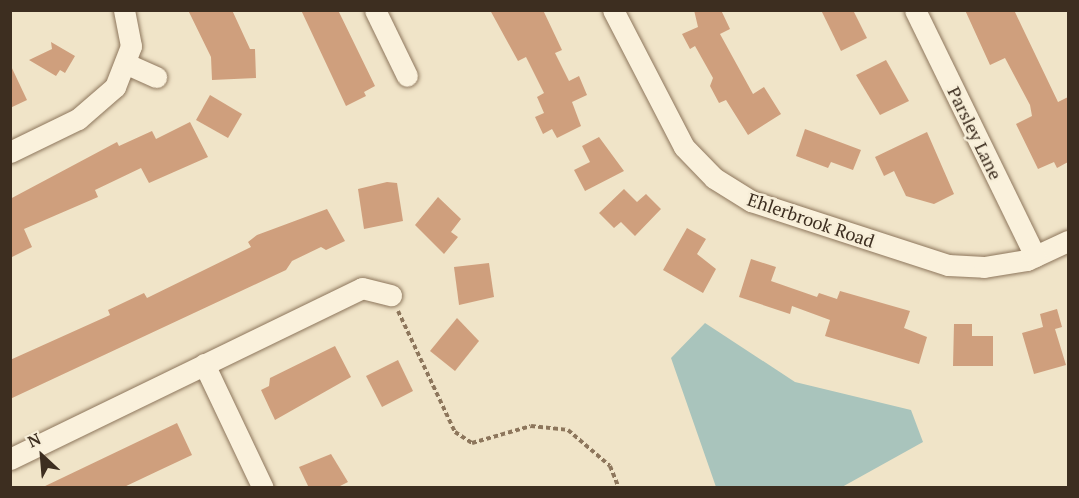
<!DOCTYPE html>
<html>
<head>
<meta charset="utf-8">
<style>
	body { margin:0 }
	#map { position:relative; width:1079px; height:498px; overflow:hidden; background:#f0e4c8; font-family:"PT Serif",serif }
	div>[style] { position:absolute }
	.water>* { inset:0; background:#a9c4bc }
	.building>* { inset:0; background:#cf9f7d }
	.path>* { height:4px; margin-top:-2px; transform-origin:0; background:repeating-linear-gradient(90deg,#8d765c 0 4.5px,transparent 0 7.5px) }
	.roads { filter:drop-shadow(0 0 2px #8d765c) drop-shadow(0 0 2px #8d765c) }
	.street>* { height:21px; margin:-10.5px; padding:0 10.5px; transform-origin:10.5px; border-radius:10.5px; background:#faf1dc }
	span { translate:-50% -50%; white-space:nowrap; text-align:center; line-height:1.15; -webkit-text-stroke:5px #f7eed8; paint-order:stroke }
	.street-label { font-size:18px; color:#3d2e20 }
	.frame { position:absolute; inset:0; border:12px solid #3d2e20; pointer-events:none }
	.north { position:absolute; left:12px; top:426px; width:60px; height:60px; -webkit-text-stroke:4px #f7eed8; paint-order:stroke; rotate:334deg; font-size:16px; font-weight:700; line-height:24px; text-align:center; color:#3d2e20 }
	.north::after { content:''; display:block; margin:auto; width:21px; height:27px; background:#3d2e20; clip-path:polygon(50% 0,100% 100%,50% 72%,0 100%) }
</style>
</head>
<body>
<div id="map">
	<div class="water">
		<i style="clip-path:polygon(705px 323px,795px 382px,911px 410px,923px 442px,842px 487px,716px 487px,671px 358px)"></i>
	</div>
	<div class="building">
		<i style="clip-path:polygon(188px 10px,232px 10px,250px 49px,255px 49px,256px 78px,212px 80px,211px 57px)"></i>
		<i style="clip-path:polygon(301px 10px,338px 10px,375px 86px,364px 92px,366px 96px,346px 106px)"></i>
		<i style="clip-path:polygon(490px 10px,543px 10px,562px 50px,555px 53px,569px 81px,579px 76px,587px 95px,572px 102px,581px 126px,557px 138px,552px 129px,543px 134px,535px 117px,544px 113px,537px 97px,544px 93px,526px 57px,518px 61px)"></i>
		<i style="clip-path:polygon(694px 10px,721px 10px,730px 29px,720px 34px,753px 94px,764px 87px,781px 114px,748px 135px,726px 100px,719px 103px,710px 86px,713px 78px,695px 46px,690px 49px,682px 34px,698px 27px)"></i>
		<i style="clip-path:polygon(821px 10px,853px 10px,867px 38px,841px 51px)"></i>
		<i style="clip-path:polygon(965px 10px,1014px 10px,1058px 102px,1068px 97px,1068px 162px,1057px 168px,1054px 162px,1038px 169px,1016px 124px,1032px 116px,1030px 105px,1005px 58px,990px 65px)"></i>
		<i style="clip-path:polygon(51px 42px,75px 56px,65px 73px,60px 70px,56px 76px,29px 60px,52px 49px)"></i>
		<i style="clip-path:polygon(886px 60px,909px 101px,880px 115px,856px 75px)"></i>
		<i style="clip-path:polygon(10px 64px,27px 100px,10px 108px)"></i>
		<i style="clip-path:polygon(210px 95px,242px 114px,228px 138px,196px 120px)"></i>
		<i style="clip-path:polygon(190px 122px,208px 157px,149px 183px,141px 168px,95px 190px,98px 197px,24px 229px,32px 247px,10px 258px,10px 199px,117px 142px,119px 146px,152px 131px,156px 139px)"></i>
		<i style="clip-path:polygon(805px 129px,861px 150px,853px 170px,831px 162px,828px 168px,796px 156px)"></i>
		<i style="clip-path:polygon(927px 132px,954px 194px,934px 204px,906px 196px,894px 171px,884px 176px,875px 157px)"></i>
		<i style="clip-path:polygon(599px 137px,624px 171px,585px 191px,574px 170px,590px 162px,582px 146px)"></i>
		<i style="clip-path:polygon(387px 182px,397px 183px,403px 221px,364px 229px,358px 189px)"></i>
		<i style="clip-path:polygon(624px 189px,637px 202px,646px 194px,661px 209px,635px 236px,621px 222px,614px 228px,599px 213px)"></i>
		<i style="clip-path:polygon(438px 197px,461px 219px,451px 232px,458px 237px,444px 254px,415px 225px)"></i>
		<i style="clip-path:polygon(327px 209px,345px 241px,326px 250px,321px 247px,292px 261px,286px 270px,10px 399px,10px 360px,110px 315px,108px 310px,144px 293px,147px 298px,251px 247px,248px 242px,257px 235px)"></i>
		<i style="clip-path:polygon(687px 228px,706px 239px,697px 254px,716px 269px,703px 293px,663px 270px)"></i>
		<i style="clip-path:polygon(751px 259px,776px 267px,771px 281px,817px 297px,819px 293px,837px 299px,840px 291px,910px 311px,904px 328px,927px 337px,919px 364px,825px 336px,830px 320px,792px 306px,790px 314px,739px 297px)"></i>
		<i style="clip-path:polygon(489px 263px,494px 297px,459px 305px,454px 267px)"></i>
		<i style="clip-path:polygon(1057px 309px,1062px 327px,1055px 329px,1066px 365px,1034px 374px,1022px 333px,1043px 327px,1040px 314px)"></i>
		<i style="clip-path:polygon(457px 318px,479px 341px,455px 371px,430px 351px)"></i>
		<i style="clip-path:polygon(954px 324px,972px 324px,972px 336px,993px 336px,993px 366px,953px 366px)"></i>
		<i style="clip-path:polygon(335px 346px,351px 377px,275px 420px,261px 390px,269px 386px,270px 378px)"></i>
		<i style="clip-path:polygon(398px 360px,413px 391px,382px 407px,366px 376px)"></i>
		<i style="clip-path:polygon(177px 423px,192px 455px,160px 470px,122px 488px,41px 488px)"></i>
		<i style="clip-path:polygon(331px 454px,348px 482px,336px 488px,309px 488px,299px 467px)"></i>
	</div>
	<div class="path">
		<i style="left:398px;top:311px;width:134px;rotate:64.8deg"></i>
		<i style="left:455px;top:432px;width:20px;rotate:33deg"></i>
		<i style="left:472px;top:443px;width:61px;rotate:-16.1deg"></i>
		<i style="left:531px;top:426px;width:37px;rotate:6deg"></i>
		<i style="left:568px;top:430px;width:55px;rotate:40.6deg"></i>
		<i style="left:610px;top:466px;width:24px;rotate:68deg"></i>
	</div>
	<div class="roads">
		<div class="street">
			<i style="left:375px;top:10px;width:73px;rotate:64.1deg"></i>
			<i style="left:613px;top:10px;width:154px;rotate:62.6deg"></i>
			<i style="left:684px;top:147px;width:43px;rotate:45.9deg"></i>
			<i style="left:714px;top:178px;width:44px;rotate:31.9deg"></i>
			<i style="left:751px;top:201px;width:207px;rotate:18deg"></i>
			<i style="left:948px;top:265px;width:36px;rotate:3deg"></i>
			<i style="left:984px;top:267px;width:44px;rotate:-9.2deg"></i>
			<i style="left:1027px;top:260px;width:45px;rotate:-24.9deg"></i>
			<i style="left:915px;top:10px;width:274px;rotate:64deg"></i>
			<i style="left:127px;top:64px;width:32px;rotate:24deg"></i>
			<i style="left:10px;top:152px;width:76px;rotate:-25.9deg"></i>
			<i style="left:78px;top:119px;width:49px;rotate:-40.9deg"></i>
			<i style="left:115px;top:87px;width:44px;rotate:-68.7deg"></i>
			<i style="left:131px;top:46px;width:37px;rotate:-101deg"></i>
			<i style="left:204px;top:364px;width:137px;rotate:64.6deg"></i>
			<i style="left:10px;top:459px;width:391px;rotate:-25.9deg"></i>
			<i style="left:362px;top:288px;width:30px;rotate:14deg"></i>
		</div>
	</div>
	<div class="street-label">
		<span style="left:975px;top:133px;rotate:64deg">Parsley Lane</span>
		<span style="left:811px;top:220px;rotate:19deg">Ehlerbrook Road</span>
	</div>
	<div class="frame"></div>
	<div class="north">N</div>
</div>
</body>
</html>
